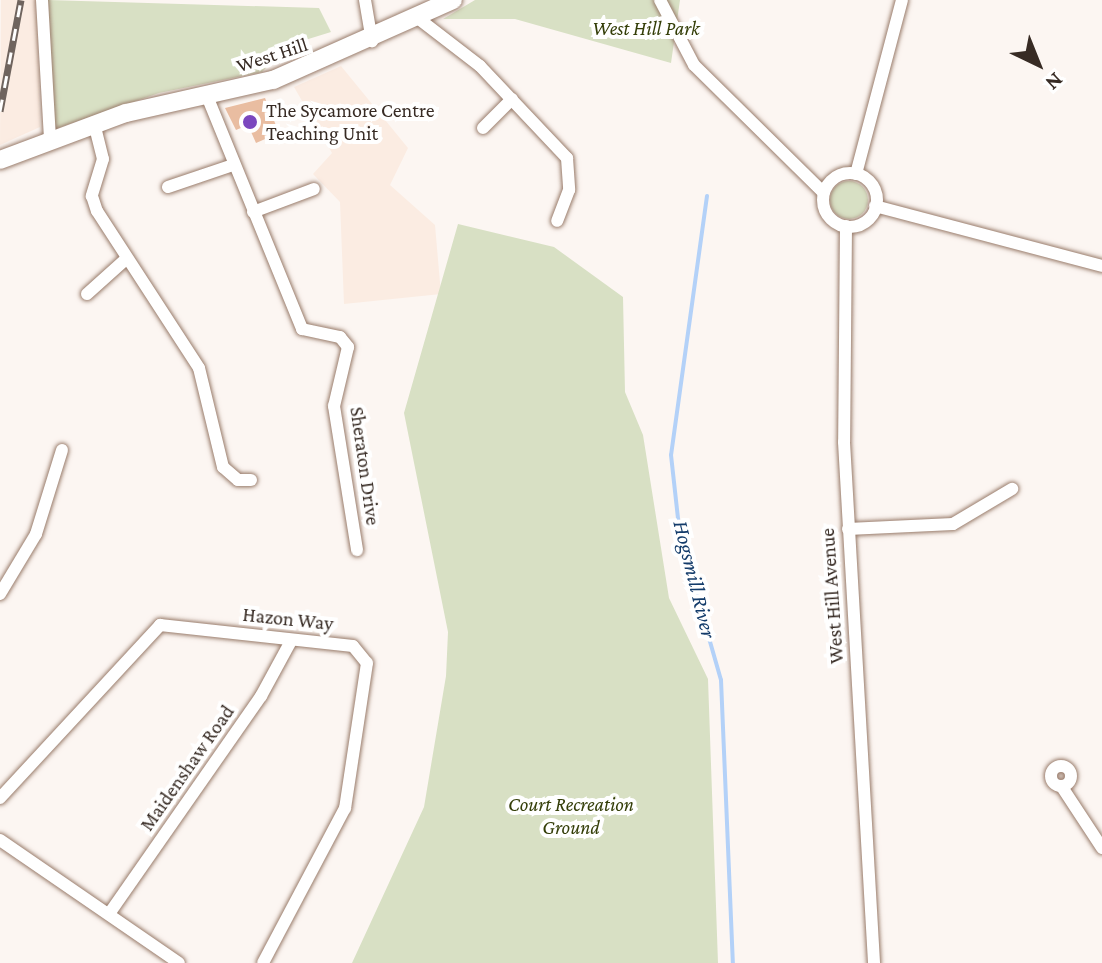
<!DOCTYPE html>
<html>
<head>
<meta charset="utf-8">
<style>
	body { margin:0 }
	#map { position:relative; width:1102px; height:963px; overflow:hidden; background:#fcf6f2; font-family:"Crimson Pro",serif }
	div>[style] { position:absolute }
	.built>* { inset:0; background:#fbece2 }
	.green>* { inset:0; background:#d8e0c4 }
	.round { border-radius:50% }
	.stream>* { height:4px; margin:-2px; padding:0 2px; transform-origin:2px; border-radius:2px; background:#b3d1f8 }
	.building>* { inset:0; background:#e9bda1 }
	.roads { filter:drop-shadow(0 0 2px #997c6b) drop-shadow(0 0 2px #997c6b) }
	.street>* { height:12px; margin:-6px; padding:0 6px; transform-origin:6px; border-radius:6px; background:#fff }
	.street>.ring { margin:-6px; padding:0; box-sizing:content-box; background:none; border:12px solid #fff; border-radius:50% }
	.secondary>* { height:18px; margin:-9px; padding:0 9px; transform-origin:9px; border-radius:9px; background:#fff }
	.rail>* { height:7px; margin-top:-3.5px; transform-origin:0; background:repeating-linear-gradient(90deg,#fff 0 12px,#6f645e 0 24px); box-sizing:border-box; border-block:2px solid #6f645e }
	.dots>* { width:22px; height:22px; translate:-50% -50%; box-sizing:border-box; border:4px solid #fff; border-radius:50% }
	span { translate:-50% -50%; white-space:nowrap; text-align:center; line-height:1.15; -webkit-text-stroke:8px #fff; paint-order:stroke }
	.park-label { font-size:20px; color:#343e08; font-style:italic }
	.street-label { font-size:20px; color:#372b24 }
	.poi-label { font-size:20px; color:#372b24 }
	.left { translate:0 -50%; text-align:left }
	.water-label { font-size:22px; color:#133b6a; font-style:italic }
	.north { position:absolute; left:998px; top:24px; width:80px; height:80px; -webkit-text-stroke:6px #fff; paint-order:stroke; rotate:137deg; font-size:22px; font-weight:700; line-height:32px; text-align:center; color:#372b24 }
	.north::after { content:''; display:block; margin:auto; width:28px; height:36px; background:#372b24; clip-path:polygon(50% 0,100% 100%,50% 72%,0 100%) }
</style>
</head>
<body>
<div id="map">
	<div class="built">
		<i style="clip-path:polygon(1px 0,37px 0,40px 127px,0 145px)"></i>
		<i style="clip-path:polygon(341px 66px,408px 148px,390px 185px,435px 225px,441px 294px,344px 304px,340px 202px,313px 174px,332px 153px,294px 87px)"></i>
	</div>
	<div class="green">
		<i style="clip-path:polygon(48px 0,319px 8px,331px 32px,289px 45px,262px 72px,159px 93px,55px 129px)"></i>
		<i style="clip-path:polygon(475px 0,680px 0,671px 63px,515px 19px,443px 19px)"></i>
		<i class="round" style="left:830px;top:181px;width:38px;height:38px"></i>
		<i style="clip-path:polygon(458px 224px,554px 247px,623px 297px,625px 392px,643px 435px,669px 598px,708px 679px,718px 963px,352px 963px,424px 807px,446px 676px,448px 632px,404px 413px)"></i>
	</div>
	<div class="stream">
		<i style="left:707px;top:196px;width:261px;rotate:97.9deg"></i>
		<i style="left:671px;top:455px;width:82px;rotate:83.7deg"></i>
		<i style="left:680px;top:537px;width:149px;rotate:74deg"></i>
		<i style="left:721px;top:680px;width:283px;rotate:87.6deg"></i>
	</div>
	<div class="building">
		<i style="clip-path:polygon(265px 98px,279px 133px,256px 143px,248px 125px,236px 130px,225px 108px)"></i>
	</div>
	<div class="roads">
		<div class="street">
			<i style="left:42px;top:0;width:138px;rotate:86.7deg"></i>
			<i style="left:365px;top:0;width:42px;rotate:80.3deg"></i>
			<i style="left:660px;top:0;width:73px;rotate:62.4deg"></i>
			<i style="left:694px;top:65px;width:182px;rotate:44.6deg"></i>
			<i style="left:419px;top:19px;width:77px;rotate:37.6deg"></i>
			<i style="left:480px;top:66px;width:127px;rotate:46.6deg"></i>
			<i style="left:567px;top:158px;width:32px;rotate:86deg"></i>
			<i style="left:569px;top:190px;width:33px;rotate:111deg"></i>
			<i style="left:207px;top:96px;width:252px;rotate:67.8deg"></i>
			<i style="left:302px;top:329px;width:39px;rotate:12deg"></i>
			<i style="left:340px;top:337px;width:13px;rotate:51deg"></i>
			<i style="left:348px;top:347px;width:61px;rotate:103.3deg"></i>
			<i style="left:334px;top:406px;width:146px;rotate:80.9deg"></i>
			<i style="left:94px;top:123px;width:37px;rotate:76deg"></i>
			<i style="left:103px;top:159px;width:39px;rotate:107deg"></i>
			<i style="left:92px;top:196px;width:16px;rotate:72deg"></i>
			<i style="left:97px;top:211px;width:187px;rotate:57deg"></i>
			<i style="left:199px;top:368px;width:102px;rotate:76.4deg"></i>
			<i style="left:223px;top:467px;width:20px;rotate:41deg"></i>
			<i style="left:238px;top:480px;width:13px"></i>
			<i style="left:483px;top:128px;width:41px;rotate:-45deg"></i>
			<i class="ring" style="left:823px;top:173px;width:42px;height:42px"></i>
			<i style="left:856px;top:174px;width:180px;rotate:-75.2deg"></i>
			<i style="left:168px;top:187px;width:69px;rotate:-18.7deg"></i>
			<i style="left:875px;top:206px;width:235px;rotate:14.8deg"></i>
			<i style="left:253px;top:212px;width:65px;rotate:-20.7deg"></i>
			<i style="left:846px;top:226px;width:216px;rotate:90.5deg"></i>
			<i style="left:844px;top:442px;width:522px;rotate:86.7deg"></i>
			<i style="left:87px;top:294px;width:52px;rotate:-41.9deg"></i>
			<i style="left:848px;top:529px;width:105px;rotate:-2.7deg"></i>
			<i style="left:953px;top:524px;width:69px;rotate:-30.7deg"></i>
			<i style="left:0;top:594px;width:70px;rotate:-59deg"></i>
			<i style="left:36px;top:534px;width:88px;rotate:-72.8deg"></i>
			<i class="ring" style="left:1051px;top:766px;width:8px;height:8px"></i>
			<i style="left:1062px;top:787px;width:73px;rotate:56.7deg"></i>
			<i style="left:0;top:798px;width:236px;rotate:-47.2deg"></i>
			<i style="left:160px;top:625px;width:194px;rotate:6.2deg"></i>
			<i style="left:353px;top:646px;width:22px;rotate:51deg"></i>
			<i style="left:367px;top:663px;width:147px;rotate:98.6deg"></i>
			<i style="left:345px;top:808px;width:175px;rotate:117.9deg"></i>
			<i style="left:0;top:840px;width:217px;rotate:34.5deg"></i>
			<i style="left:109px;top:914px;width:266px;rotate:-55.1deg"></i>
			<i style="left:261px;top:696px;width:63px;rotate:-61.4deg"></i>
		</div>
		<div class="secondary">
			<i style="left:0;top:160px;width:134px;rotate:-20.5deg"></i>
			<i style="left:126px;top:113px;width:151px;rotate:-12.7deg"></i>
			<i style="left:273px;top:80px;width:197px;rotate:-24deg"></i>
		</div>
	</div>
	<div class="rail">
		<i style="left:0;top:111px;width:113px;rotate:-79.3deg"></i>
	</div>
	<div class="dots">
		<i style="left:250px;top:122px;background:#7b47be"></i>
	</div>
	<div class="park-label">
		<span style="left:646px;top:28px">West Hill Park</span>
		<span style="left:571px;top:816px">Court Recreation<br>Ground</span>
	</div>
	<div class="street-label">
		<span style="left:272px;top:55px;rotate:-18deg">West Hill</span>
		<span style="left:365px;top:466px;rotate:82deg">Sheraton Drive</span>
		<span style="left:832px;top:596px;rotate:-94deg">West Hill Avenue</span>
		<span style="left:288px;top:619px;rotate:6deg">Hazon Way</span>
		<span style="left:187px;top:768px;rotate:-55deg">Maidenshaw Road</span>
	</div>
	<div class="poi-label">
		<span class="left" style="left:266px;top:122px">The Sycamore Centre<br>Teaching Unit</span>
	</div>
	<div class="water-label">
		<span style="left:695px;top:579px;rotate:76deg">Hogsmill River</span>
	</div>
	<div class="north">N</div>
</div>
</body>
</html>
